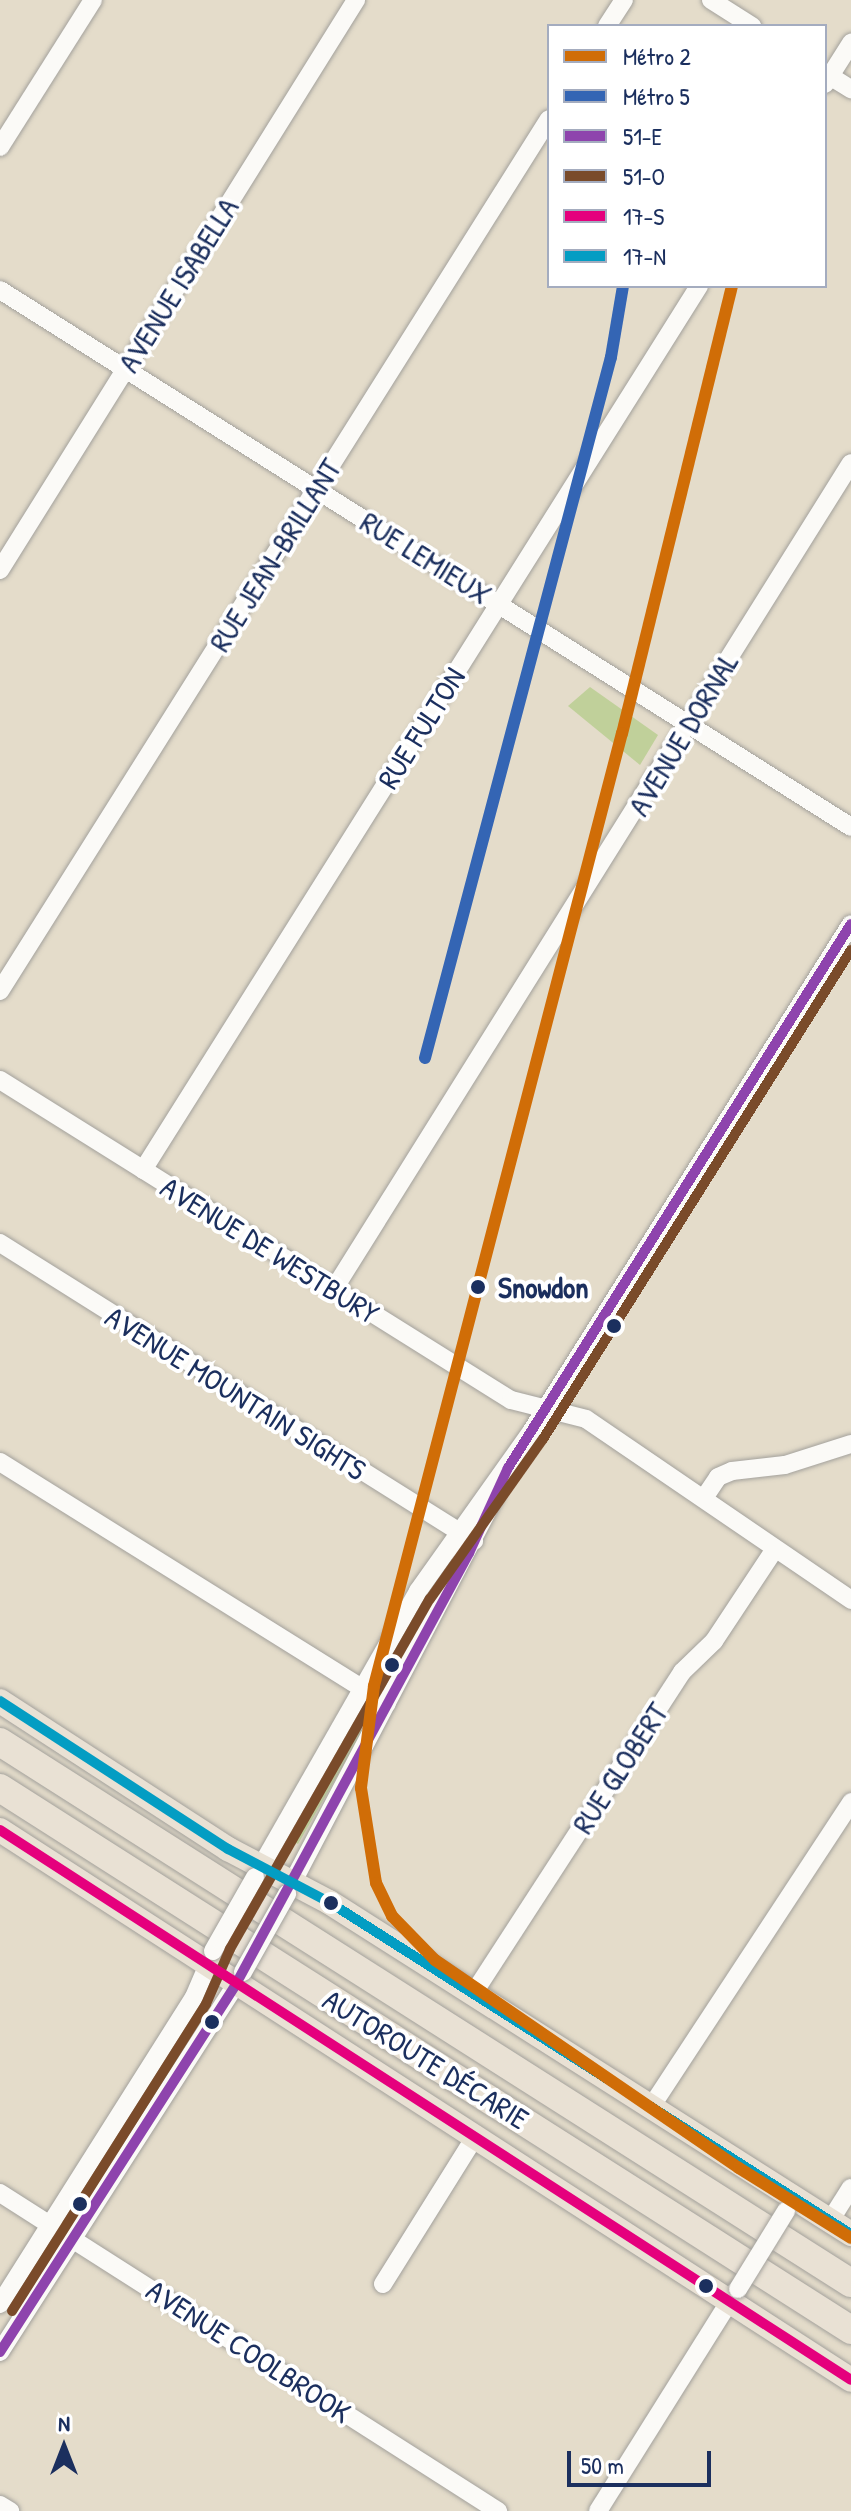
<!DOCTYPE html>
<html>
<head>
<meta charset="utf-8">
<style>
	body { margin:0 }
	#map { position:relative; width:851px; height:2511px; overflow:hidden; background:#e4dcca; font-family:"Patrick Hand",sans-serif }
	div>[style] { position:absolute }
	.green>* { inset:0; background:#c0d09a }
	.roads { filter:drop-shadow(0 0 2px #a3a19c) drop-shadow(0 0 2px #a3a19c) }
	.minor>* { height:18px; margin:-9px; padding:0 9px; transform-origin:9px; border-radius:9px; background:#fbfaf7 }
	.major>* { height:24px; margin:-12px; padding:0 12px; transform-origin:12px; border-radius:12px; background:#e9e1d4 }
	.highway>* { height:28px; margin:-14px; padding:0 14px; transform-origin:14px; border-radius:14px; background:#e9e1d4 }
	.bridges { filter:drop-shadow(0 0 2px #a3a19c) drop-shadow(0 0 2px #a3a19c) }
	.minor-bridge>* { height:18px; margin:-9px; padding:0 9px; transform-origin:9px; border-radius:9px; background:#fbfaf7 }
	.bus-1>* { height:10px; margin:-5px; padding:0 5px; transform-origin:5px; border-radius:5px; background:#8e44ad }
	.bus-2>* { height:10px; margin:-5px; padding:0 5px; transform-origin:5px; border-radius:5px; background:#7a4b2a }
	.bus-3>* { height:10px; margin:-5px; padding:0 5px; transform-origin:5px; border-radius:5px; background:#e5007d }
	.bus-4>* { height:10px; margin:-5px; padding:0 5px; transform-origin:5px; border-radius:5px; background:#039dc3 }
	.metro-1>* { height:12px; margin:-6px; padding:0 6px; transform-origin:6px; border-radius:6px; background:#d06d07 }
	.metro-2>* { height:12px; margin:-6px; padding:0 6px; transform-origin:6px; border-radius:6px; background:#3465b4 }
	.dots>* { width:22px; height:22px; translate:-50% -50%; box-sizing:border-box; border:4px solid #fff; border-radius:50% }
	span { translate:-50% -50%; white-space:nowrap; text-align:center; line-height:1.15; -webkit-text-stroke:8px #fff; paint-order:stroke }
	.street-label { font-size:30px; color:#1b2f5e }
	.stop-label { font-size:30px; color:#1b2f5e; font-weight:700 }
	.left { translate:0 -50%; text-align:left }
	.legend { position:absolute; left:547px; top:24px; width:280px; height:264px; box-sizing:border-box; background:#fff; border:2px solid #a4acbf; margin:0; padding:10px 14px; list-style:none; font-size:24px; color:#1b2f5e }
	.legend li { display:flex; align-items:center; gap:16px; height:40px }
	.legend b { width:40px; border:2px solid #a4acbf }
	.north { position:absolute; left:24px; top:2407px; width:80px; height:80px; -webkit-text-stroke:6px #fff; paint-order:stroke; rotate:0deg; font-size:22px; font-weight:700; line-height:32px; text-align:center; color:#1b2f5e }
	.north::after { content:''; display:block; margin:auto; width:28px; height:36px; background:#1b2f5e; clip-path:polygon(50% 0,100% 100%,50% 72%,0 100%) }
	.scale { position:absolute; left:567px; top:2451px; width:144px; height:36px; box-sizing:border-box; border:4px solid #1b2f5e; border-top:0; padding-left:10px; font-size:24px; line-height:28px; white-space:nowrap; color:#1b2f5e; -webkit-text-stroke:6px #fff; paint-order:stroke }
</style>
</head>
<body>
<div id="map">
	<div class="green">
		<i style="clip-path:polygon(590px 687px,658px 735px,640px 765px,568px 706px)"></i>
		<i style="clip-path:polygon(358px 1728px,363px 1731px,298px 1844px,292px 1841px)"></i>
	</div>
	<div class="roads">
		<div class="minor">
			<i style="left:711px;top:0;width:49px;rotate:32.4deg"></i>
			<i style="left:607px;top:26px;width:31px;rotate:-57deg"></i>
			<i style="left:825px;top:73px;width:31px;rotate:32deg"></i>
			<i style="left:825px;top:84px;width:49px;rotate:-57.6deg"></i>
			<i style="left:0;top:147px;width:174px;rotate:-57.7deg"></i>
			<i style="left:0;top:290px;width:1006px;rotate:32.25deg"></i>
			<i style="left:0;top:570px;width:672px;rotate:-58.01deg"></i>
			<i style="left:0;top:991px;width:1030px;rotate:-57.81deg"></i>
			<i style="left:0;top:1080px;width:603px;rotate:32.06deg"></i>
			<i style="left:511px;top:1400px;width:77px;rotate:14.2deg"></i>
			<i style="left:586px;top:1419px;width:321px;rotate:34.3deg"></i>
			<i style="left:143px;top:1170px;width:1044px;rotate:-57.83deg"></i>
			<i style="left:0;top:1243px;width:560px;rotate:32.16deg"></i>
			<i style="left:334px;top:1289px;width:974px;rotate:-57.96deg"></i>
			<i style="left:0;top:1462px;width:456px;rotate:32deg"></i>
			<i style="left:704px;top:1498px;width:25px;rotate:-56deg"></i>
			<i style="left:718px;top:1477px;width:15px;rotate:-23deg"></i>
			<i style="left:732px;top:1471px;width:53px;rotate:-6.5deg"></i>
			<i style="left:785px;top:1465px;width:69px;rotate:-17.7deg"></i>
			<i style="left:255px;top:1877px;width:329px;rotate:-60.3deg"></i>
			<i style="left:418px;top:1591px;width:195px;rotate:-54.6deg"></i>
			<i style="left:531px;top:1432px;width:600px;rotate:-57.79deg"></i>
			<i style="left:288px;top:1891px;width:446px;rotate:-62.3deg"></i>
			<i style="left:473px;top:1994px;width:384px;rotate:-57deg"></i>
			<i style="left:682px;top:1672px;width:45px;rotate:-44.1deg"></i>
			<i style="left:714px;top:1641px;width:110px;rotate:-56.5deg"></i>
			<i style="left:651px;top:2107px;width:365px;rotate:-56.7deg"></i>
			<i style="left:0;top:2193px;width:591px;rotate:32.56deg"></i>
			<i style="left:830px;top:2221px;width:39px;rotate:-58deg"></i>
			<i style="left:383px;top:2284px;width:176px;rotate:-58deg"></i>
			<i style="left:0;top:2304px;width:363px;rotate:-57.7deg"></i>
			<i style="left:194px;top:1997px;width:46px;rotate:-66.8deg"></i>
			<i style="left:0;top:2352px;width:448px;rotate:-57.3deg"></i>
			<i style="left:0;top:2505px;width:12px;rotate:31deg"></i>
			<i style="left:598px;top:2511px;width:260px;rotate:-57.9deg"></i>
		</div>
		<div class="major">
			<i style="left:0;top:1701px;width:272px;rotate:33deg"></i>
			<i style="left:228px;top:1849px;width:114px;rotate:27.7deg"></i>
			<i style="left:329px;top:1902px;width:619px;rotate:32.46deg"></i>
			<i style="left:0;top:1830px;width:1013px;rotate:32.87deg"></i>
		</div>
		<div class="highway">
			<i style="left:0;top:1742px;width:1008px;rotate:32.45deg"></i>
			<i style="left:0;top:1788px;width:1009px;rotate:32.49deg"></i>
		</div>
	</div>
	<div class="bridges">
		<div class="minor-bridge">
			<i style="left:213px;top:1951px;width:85px;rotate:-60.4deg"></i>
			<i style="left:243px;top:1972px;width:90px;rotate:-60.6deg"></i>
			<i style="left:738px;top:2289px;width:92px;rotate:-58.4deg"></i>
		</div>
	</div>
	<div class="bus-1">
		<i style="left:0;top:2352px;width:437px;rotate:-57.3deg"></i>
		<i style="left:236px;top:1984px;width:490px;rotate:-61.6deg"></i>
		<i style="left:469px;top:1553px;width:94px;rotate:-65.4deg"></i>
		<i style="left:508px;top:1468px;width:643px;rotate:-57.77deg"></i>
	</div>
	<div class="bus-2">
		<i style="left:12px;top:2311px;width:363px;rotate:-57.7deg"></i>
		<i style="left:206px;top:2004px;width:60px;rotate:-66.4deg"></i>
		<i style="left:230px;top:1949px;width:403px;rotate:-60.3deg"></i>
		<i style="left:430px;top:1599px;width:196px;rotate:-54.8deg"></i>
		<i style="left:543px;top:1439px;width:578px;rotate:-57.79deg"></i>
	</div>
	<div class="bus-3">
		<i style="left:0;top:1830px;width:1013px;rotate:32.87deg"></i>
	</div>
	<div class="bus-4">
		<i style="left:0;top:1701px;width:272px;rotate:33deg"></i>
		<i style="left:228px;top:1849px;width:114px;rotate:27.7deg"></i>
		<i style="left:329px;top:1902px;width:619px;rotate:32.46deg"></i>
	</div>
	<div class="metro-1">
		<i style="left:732px;top:286px;width:460px;rotate:103.8deg"></i>
		<i style="left:622px;top:733px;width:985px;rotate:104.59deg"></i>
		<i style="left:374px;top:1686px;width:103px;rotate:97.3deg"></i>
		<i style="left:361px;top:1788px;width:96px;rotate:81deg"></i>
		<i style="left:376px;top:1883px;width:37px;rotate:64deg"></i>
		<i style="left:392px;top:1916px;width:62px;rotate:45.7deg"></i>
		<i style="left:435px;top:1960px;width:368px;rotate:34.4deg"></i>
		<i style="left:739px;top:2168px;width:132px;rotate:32deg"></i>
	</div>
	<div class="metro-2">
		<i style="left:425px;top:1058px;width:725px;rotate:-75.14deg"></i>
		<i style="left:611px;top:357px;width:72px;rotate:-80.4deg"></i>
	</div>
	<div class="dots">
		<i style="left:478px;top:1287px;background:#1b2f5e"></i>
		<i style="left:614px;top:1326px;background:#1b2f5e"></i>
		<i style="left:392px;top:1665px;background:#1b2f5e"></i>
		<i style="left:331px;top:1903px;background:#1b2f5e"></i>
		<i style="left:212px;top:2022px;background:#1b2f5e"></i>
		<i style="left:80px;top:2204px;background:#1b2f5e"></i>
		<i style="left:706px;top:2286px;background:#1b2f5e"></i>
	</div>
	<div class="street-label">
		<span style="left:178px;top:285px;rotate:-58deg">AVENUE ISABELLA</span>
		<span style="left:275px;top:555px;rotate:-58deg">RUE JEAN-BRILLANT</span>
		<span style="left:426px;top:558px;rotate:32deg">RUE LEMIEUX</span>
		<span style="left:421px;top:728px;rotate:-58deg">RUE FULTON</span>
		<span style="left:683px;top:734px;rotate:-59deg">AVENUE DORNAL</span>
		<span style="left:270px;top:1250px;rotate:32deg">AVENUE DE WESTBURY</span>
		<span style="left:236px;top:1393px;rotate:32deg">AVENUE MOUNTAIN SIGHTS</span>
		<span style="left:620px;top:1768px;rotate:-57deg">RUE GLOBERT</span>
		<span style="left:426px;top:2059px;rotate:32deg">AUTOROUTE DÉCARIE</span>
		<span style="left:249px;top:2351px;rotate:33deg">AVENUE COOLBROOK</span>
	</div>
	<div class="stop-label">
		<span class="left" style="left:498px;top:1287px">Snowdon</span>
	</div>
	<ul class="legend">
	<li><b style="height:10px;background:#d06d07"></b>Métro 2</li>
	<li><b style="height:10px;background:#3465b4"></b>Métro 5</li>
	<li><b style="height:10px;background:#8e44ad"></b>51-E</li>
	<li><b style="height:10px;background:#7a4b2a"></b>51-O</li>
	<li><b style="height:10px;background:#e5007d"></b>17-S</li>
	<li><b style="height:10px;background:#039dc3"></b>17-N</li>
	</ul>
	<div class="north">N</div>
	<div class="scale">50 m</div>
</div>
</body>
</html>
